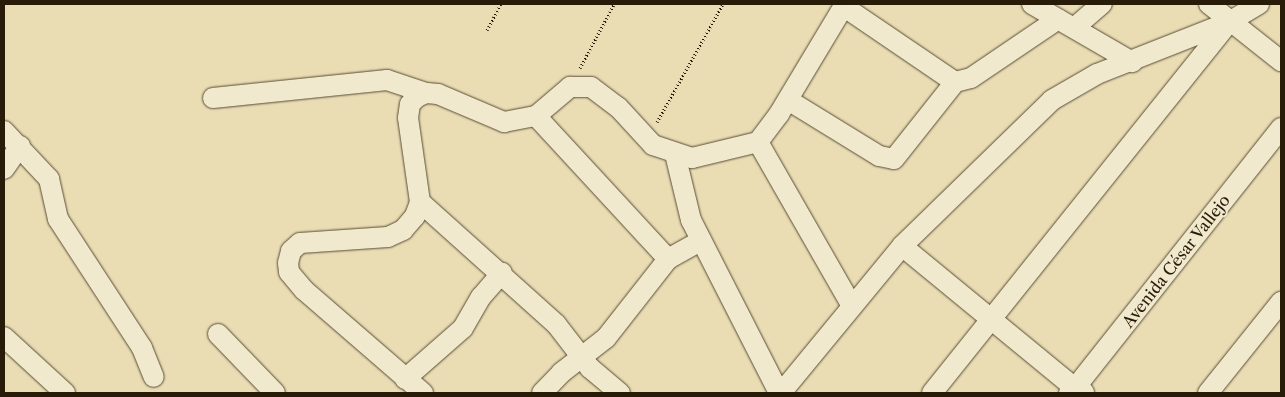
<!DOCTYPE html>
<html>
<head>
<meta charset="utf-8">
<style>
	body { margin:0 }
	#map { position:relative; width:1285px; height:397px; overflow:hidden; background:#eaddb4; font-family:"Libre Caslon Text",serif }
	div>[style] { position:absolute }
	.path>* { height:3px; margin-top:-1.5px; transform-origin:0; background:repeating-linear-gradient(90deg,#281b08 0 1px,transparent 0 3.5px) }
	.roads { filter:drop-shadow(0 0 1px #584c33) drop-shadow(0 0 1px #584c33) }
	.minor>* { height:20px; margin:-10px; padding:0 10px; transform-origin:10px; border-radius:10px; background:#f1e9ce }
	.tertiary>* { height:25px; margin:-12.5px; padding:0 12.5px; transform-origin:12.5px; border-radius:12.5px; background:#f1e9ce }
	span { translate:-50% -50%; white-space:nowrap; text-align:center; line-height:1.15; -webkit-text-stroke:4px #f1e9ce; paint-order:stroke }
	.street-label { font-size:16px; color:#281b08 }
	.frame { position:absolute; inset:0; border:5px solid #281b08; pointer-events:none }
</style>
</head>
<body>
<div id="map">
	<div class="path">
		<i style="left:487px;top:30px;width:30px;rotate:-62deg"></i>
		<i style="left:580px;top:68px;width:72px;rotate:-62deg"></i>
		<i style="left:657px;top:122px;width:135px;rotate:-60.8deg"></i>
	</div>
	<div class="roads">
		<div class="minor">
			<i style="left:1032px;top:4px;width:116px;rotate:30.1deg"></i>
			<i style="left:1209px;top:4px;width:92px;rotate:38.4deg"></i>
			<i style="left:843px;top:6px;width:135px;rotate:34.2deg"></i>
			<i style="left:955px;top:82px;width:16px;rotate:-14deg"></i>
			<i style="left:971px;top:78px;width:105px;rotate:-34.1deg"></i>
			<i style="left:1074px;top:28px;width:37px;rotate:-41deg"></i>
			<i style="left:213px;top:98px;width:175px;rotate:-5.9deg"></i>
			<i style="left:387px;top:80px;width:41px;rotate:18.4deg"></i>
			<i style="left:788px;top:100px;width:107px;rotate:31.6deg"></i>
			<i style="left:879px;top:156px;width:15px;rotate:11deg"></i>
			<i style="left:894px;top:159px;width:98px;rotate:-51.6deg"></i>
			<i style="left:536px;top:116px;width:195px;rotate:47.3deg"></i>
			<i style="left:4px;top:131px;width:66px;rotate:46.8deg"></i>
			<i style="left:49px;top:179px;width:41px;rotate:77.3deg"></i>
			<i style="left:58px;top:219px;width:154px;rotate:56.9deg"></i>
			<i style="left:142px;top:348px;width:31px;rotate:68deg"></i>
			<i style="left:758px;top:142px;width:189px;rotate:60.2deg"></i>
			<i style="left:675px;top:154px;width:68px;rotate:76.4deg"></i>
			<i style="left:691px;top:220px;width:194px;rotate:63deg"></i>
			<i style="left:4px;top:169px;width:28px;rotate:-55deg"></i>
			<i style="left:420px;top:202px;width:183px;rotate:41.9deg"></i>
			<i style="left:556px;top:324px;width:56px;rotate:52.3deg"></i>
			<i style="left:590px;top:368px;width:39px;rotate:40deg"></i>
			<i style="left:902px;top:246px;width:224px;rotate:39.4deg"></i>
			<i style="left:1075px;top:388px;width:332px;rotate:-51.6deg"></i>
			<i style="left:218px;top:334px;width:82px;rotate:46deg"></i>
			<i style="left:4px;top:337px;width:83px;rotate:42.6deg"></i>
			<i style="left:405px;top:379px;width:77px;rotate:-41.3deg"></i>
			<i style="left:463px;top:328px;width:36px;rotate:-60deg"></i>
			<i style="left:481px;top:297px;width:32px;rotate:-49deg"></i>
			<i style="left:423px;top:393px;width:157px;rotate:-139.1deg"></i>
			<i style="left:304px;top:290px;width:23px;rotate:-130deg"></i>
			<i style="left:289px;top:272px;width:9px;rotate:-96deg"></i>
			<i style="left:288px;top:263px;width:12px;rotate:-76deg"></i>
			<i style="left:291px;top:251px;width:12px;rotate:-42deg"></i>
			<i style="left:300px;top:243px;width:88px;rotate:-3.9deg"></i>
			<i style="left:388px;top:237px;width:17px;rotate:-25deg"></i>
			<i style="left:403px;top:230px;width:18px;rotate:-49deg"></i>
			<i style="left:415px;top:216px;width:15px;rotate:-70deg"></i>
			<i style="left:420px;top:202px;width:85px;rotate:-98.1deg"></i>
			<i style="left:408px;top:118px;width:14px;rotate:-82deg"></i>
			<i style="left:410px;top:104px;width:10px;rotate:-45deg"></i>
			<i style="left:417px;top:97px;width:10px;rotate:-24deg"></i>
			<i style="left:426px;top:93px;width:12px;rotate:5deg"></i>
			<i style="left:438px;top:94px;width:72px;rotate:23deg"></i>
			<i style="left:504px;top:122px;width:33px;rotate:-11deg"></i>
			<i style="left:536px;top:116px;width:45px;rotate:-40.5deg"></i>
			<i style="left:570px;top:87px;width:21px"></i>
			<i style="left:591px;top:87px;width:34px;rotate:37deg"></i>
			<i style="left:618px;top:107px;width:52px;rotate:47.4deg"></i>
			<i style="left:653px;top:145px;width:41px;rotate:18.4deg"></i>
			<i style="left:692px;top:158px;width:68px;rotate:-13.6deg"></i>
			<i style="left:758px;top:142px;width:35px;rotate:-53deg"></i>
			<i style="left:779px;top:114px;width:128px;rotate:-59deg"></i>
			<i style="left:542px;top:393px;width:28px;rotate:-46deg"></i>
			<i style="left:561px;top:373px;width:57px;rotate:-37.9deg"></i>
			<i style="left:606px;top:338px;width:100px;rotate:-51.9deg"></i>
			<i style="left:668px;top:259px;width:38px;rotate:-29deg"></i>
			<i style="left:781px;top:393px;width:190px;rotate:-50.5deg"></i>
			<i style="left:902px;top:246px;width:209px;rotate:-44.2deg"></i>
			<i style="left:1052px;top:100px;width:52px;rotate:-30deg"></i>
			<i style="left:1097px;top:74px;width:142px;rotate:-21.5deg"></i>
			<i style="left:1229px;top:22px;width:35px;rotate:-31deg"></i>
			<i style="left:932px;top:393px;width:473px;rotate:-51.3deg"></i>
			<i style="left:1208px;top:393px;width:117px;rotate:-51.3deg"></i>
		</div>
		<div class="tertiary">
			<i style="left:1071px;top:393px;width:6px;rotate:-51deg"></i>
			<i style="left:1075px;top:388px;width:8px;rotate:40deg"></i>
		</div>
	</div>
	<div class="street-label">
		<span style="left:1176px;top:261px;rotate:-52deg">Avenida César Vallejo</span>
	</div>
	<div class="frame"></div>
</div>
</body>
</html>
